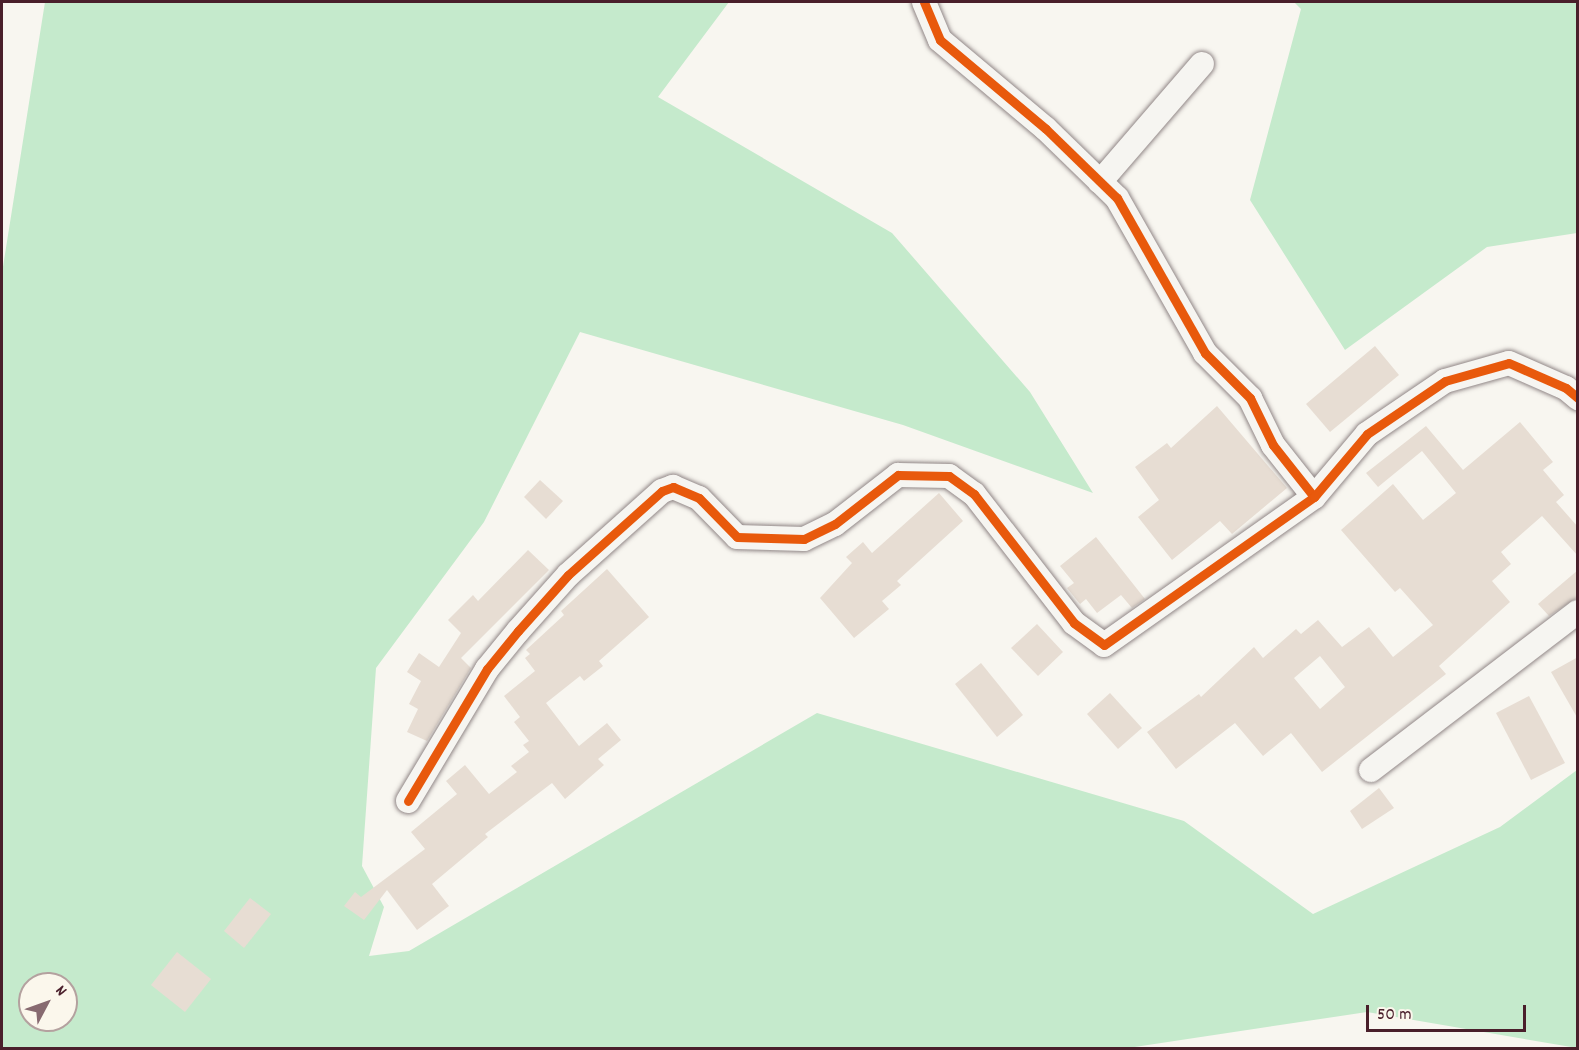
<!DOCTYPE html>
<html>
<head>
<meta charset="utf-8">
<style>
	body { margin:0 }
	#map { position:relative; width:1579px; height:1050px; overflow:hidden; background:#f8f6f0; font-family:Dekko,sans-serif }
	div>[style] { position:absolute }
	.green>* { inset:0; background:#c5eacc }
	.building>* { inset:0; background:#e7ddd3 }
	.roads { filter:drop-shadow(0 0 2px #918787) drop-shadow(0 0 2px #918787) }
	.minor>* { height:24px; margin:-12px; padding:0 12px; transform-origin:12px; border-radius:12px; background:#f6f5f1 }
	.cycleway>* { height:9px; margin:-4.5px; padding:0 4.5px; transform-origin:4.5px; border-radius:4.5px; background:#e8590c }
	span { translate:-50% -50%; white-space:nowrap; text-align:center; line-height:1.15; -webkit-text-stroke:5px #fbf7ec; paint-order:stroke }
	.frame { position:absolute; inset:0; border:3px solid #4a1f2b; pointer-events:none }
	.north { position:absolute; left:18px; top:972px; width:60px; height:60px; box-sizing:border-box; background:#fbf7ec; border:2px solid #b4a19f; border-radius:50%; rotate:49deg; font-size:16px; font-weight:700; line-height:24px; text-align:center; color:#4a1f2b }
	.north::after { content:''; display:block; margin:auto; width:21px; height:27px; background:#876a70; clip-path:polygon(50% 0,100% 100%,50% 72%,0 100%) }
	.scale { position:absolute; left:1366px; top:1005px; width:160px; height:27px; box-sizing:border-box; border:3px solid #4a1f2b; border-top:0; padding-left:8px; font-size:18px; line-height:21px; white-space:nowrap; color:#4a1f2b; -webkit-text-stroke:4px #fbf7ec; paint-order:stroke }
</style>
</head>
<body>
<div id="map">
	<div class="green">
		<i style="clip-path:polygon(evenodd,45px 2px,729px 2px,658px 97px,892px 233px,1030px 392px,1093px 493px,903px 425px,580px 332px,484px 522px,376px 668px,362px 866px,384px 907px,369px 956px,409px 951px,817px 713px,1184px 821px,1313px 914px,1500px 827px,1577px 770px,1577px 1048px,1367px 1012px,1128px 1048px,2px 1048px,2px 273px,45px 2px,30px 984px,66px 984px,66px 1020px,30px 1020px,30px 984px)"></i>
		<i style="clip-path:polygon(1294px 2px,1577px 2px,1577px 233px,1487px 247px,1345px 350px,1250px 200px,1301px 9px)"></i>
	</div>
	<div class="building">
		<i style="clip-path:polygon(1375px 346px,1399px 375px,1330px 432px,1306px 404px)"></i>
		<i style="clip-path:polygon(1217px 406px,1287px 488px,1232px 534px,1220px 521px,1172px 560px,1138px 517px,1159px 500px,1135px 467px,1167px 443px,1171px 448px)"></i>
		<i style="clip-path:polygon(evenodd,1520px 422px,1553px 462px,1543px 470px,1564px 495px,1556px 502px,1578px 527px,1578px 556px,1542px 516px,1501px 552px,1511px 564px,1492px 581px,1510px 602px,1439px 666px,1446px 674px,1322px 772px,1291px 733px,1263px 756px,1235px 723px,1176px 769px,1147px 732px,1199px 694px,1201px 697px,1254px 647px,1263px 658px,1296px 629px,1301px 634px,1318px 620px,1342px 647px,1369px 627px,1393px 657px,1433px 625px,1400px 588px,1395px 592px,1341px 530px,1393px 484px,1423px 520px,1456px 493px,1422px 451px,1378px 487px,1366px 473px,1426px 426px,1463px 470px,1520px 422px,1320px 656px,1345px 687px,1320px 709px,1294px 678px,1320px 656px)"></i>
		<i style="clip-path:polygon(540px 480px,563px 501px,546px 519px,524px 497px)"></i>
		<i style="clip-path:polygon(939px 493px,963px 521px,897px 581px,901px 585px,882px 601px,889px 609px,854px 638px,820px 598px,852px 563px,846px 557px,863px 542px,872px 553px)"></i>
		<i style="clip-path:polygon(1096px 537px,1145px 599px,1132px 608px,1121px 595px,1097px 613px,1086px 599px,1080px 604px,1067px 588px,1074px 583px,1060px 566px)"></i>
		<i style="clip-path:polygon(528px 550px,549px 570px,461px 658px,471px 668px,427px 741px,407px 732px,418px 709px,409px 704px,421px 681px,407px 672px,419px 653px,439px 667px,461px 633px,448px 620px,473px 595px,478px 601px)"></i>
		<i style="clip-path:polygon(607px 569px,649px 617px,599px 661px,603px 666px,584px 681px,580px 676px,546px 703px,579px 746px,607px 723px,621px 740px,598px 759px,604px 765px,565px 799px,552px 783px,485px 834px,488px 837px,432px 884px,449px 906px,417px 930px,387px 890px,364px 920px,344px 906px,355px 892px,361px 897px,425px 849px,411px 832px,457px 794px,446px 781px,465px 765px,489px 794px,517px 772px,511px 766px,529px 752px,523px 745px,529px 741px,514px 722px,520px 717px,504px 696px,535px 671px,525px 658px,530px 654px,526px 650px,564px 615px,561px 611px)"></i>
		<i style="clip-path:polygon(1578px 570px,1578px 597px,1549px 616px,1538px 604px)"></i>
		<i style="clip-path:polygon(1037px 624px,1063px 652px,1038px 676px,1011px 648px)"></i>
		<i style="clip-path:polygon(1578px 657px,1578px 719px,1551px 672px)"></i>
		<i style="clip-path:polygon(981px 663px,1023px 715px,997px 737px,955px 684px)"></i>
		<i style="clip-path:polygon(1110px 693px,1142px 728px,1118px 749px,1087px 714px)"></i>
		<i style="clip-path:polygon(1529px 696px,1565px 763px,1531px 780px,1496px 713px)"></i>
		<i style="clip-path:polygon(1379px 788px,1394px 808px,1362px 829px,1350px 811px)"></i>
		<i style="clip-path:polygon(250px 898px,271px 914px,244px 948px,224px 931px)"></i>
		<i style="clip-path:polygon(177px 952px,211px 979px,185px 1012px,151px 985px)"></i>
	</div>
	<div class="roads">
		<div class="minor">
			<i style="left:924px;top:2px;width:41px;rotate:67.2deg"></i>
			<i style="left:940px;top:40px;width:138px;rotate:40deg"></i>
			<i style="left:1046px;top:129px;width:99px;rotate:44.2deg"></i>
			<i style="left:1117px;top:198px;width:178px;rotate:60.4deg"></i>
			<i style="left:1205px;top:353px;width:64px;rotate:45deg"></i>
			<i style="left:1250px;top:398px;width:52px;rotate:63.9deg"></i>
			<i style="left:1273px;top:445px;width:66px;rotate:51.7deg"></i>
			<i style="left:1100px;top:182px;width:156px;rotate:-49.2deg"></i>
			<i style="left:1371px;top:770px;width:260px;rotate:-37.4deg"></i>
			<i style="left:408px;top:801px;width:154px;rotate:-59.1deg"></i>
			<i style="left:487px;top:669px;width:49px;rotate:-50.8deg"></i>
			<i style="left:518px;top:631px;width:75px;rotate:-48.2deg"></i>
			<i style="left:568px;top:575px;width:126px;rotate:-41.8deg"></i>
			<i style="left:662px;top:491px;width:12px;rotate:-20deg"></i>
			<i style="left:673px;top:487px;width:28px;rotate:23deg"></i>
			<i style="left:699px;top:498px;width:54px;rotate:45.7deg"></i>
			<i style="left:737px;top:537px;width:67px;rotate:1.7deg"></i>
			<i style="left:804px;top:539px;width:34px;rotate:-26deg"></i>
			<i style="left:835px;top:524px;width:80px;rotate:-37.9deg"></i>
			<i style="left:898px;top:475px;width:51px;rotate:1.1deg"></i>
			<i style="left:949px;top:476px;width:31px;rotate:36deg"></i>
			<i style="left:974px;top:494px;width:163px;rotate:52.2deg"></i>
			<i style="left:1074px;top:623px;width:37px;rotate:36deg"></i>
			<i style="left:1104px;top:645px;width:257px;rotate:-35.2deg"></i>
			<i style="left:1314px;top:497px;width:82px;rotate:-49.9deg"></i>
			<i style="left:1367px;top:434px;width:94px;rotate:-34.2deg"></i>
			<i style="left:1445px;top:381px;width:66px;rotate:-15.7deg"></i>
			<i style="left:1509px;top:363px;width:62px;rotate:23.7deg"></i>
			<i style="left:1566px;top:388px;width:16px;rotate:40deg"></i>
		</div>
	</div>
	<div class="cycleway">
		<i style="left:924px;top:2px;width:41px;rotate:67.2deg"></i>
		<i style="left:940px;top:40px;width:138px;rotate:40deg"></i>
		<i style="left:1046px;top:129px;width:99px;rotate:44.2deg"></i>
		<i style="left:1117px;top:198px;width:178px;rotate:60.4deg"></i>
		<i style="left:1205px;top:353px;width:64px;rotate:45deg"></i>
		<i style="left:1250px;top:398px;width:52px;rotate:63.9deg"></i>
		<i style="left:1273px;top:445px;width:66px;rotate:51.7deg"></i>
		<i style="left:408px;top:801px;width:154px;rotate:-59.1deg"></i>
		<i style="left:487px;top:669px;width:49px;rotate:-50.8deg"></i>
		<i style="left:518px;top:631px;width:75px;rotate:-48.2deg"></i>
		<i style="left:568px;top:575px;width:126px;rotate:-41.8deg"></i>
		<i style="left:662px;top:491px;width:12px;rotate:-20deg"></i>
		<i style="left:673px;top:487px;width:28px;rotate:23deg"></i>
		<i style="left:699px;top:498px;width:54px;rotate:45.7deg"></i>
		<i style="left:737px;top:537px;width:67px;rotate:1.7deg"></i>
		<i style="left:804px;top:539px;width:34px;rotate:-26deg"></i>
		<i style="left:835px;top:524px;width:80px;rotate:-37.9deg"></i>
		<i style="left:898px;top:475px;width:51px;rotate:1.1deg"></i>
		<i style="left:949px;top:476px;width:31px;rotate:36deg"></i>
		<i style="left:974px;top:494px;width:163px;rotate:52.2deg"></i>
		<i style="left:1074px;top:623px;width:37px;rotate:36deg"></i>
		<i style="left:1104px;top:645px;width:257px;rotate:-35.2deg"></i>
		<i style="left:1314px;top:497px;width:82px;rotate:-49.9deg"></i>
		<i style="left:1367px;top:434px;width:94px;rotate:-34.2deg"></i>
		<i style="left:1445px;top:381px;width:66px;rotate:-15.7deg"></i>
		<i style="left:1509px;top:363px;width:62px;rotate:23.7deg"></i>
		<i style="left:1566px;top:388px;width:16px;rotate:40deg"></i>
	</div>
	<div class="frame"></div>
	<div class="north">N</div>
	<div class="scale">50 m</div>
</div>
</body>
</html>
